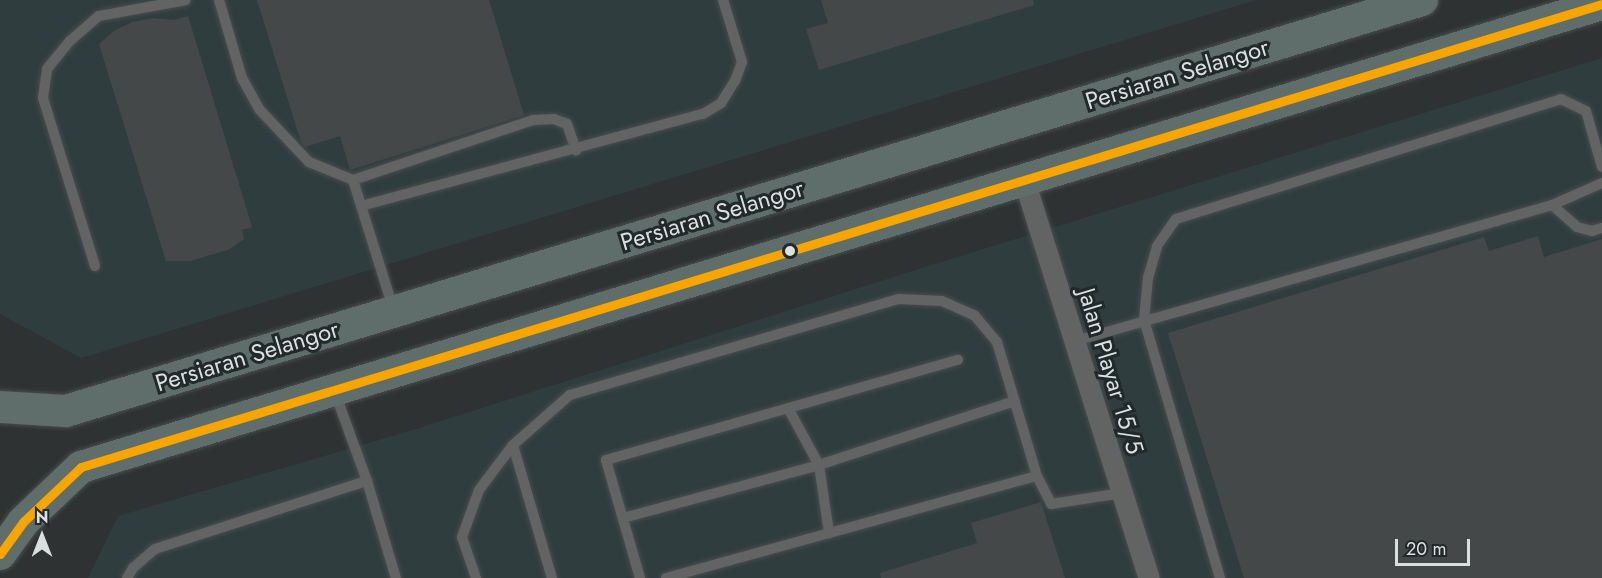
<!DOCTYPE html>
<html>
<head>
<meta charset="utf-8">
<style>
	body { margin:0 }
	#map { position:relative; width:1602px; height:578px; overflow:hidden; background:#2e3232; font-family:Jost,sans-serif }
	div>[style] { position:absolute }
	.built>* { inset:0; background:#303d3f }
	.building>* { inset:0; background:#454849 }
	.roads { filter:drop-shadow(0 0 2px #4a4d4d) drop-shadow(0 0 2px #4a4d4d) }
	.lane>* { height:10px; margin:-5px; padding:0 5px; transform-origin:5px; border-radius:5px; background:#626464 }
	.street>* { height:21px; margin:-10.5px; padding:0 10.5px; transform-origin:10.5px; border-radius:10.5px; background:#626464 }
	.primary>* { height:32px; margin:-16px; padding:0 16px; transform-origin:16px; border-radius:16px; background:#5f6d6b }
	.bus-1>* { height:9px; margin:-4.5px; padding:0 4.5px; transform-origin:4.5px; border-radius:4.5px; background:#f7a600 }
	.dots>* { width:16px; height:16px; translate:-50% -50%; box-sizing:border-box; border:3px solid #22292a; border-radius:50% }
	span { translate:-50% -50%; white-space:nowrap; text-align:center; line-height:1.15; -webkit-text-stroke:6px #22292a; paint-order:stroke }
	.street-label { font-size:24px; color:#dadfdf }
	.north { position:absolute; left:12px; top:506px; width:60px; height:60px; -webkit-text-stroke:4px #22292a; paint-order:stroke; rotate:0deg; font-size:16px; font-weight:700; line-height:24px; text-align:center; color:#dadfdf }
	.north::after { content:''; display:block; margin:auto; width:21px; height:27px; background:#dadfdf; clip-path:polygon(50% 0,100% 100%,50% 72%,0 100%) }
	.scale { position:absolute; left:1395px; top:539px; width:75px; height:27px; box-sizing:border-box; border:3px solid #dadfdf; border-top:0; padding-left:8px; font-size:18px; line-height:21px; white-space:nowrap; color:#dadfdf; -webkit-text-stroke:4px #22292a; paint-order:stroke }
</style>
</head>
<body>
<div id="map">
	<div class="built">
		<i style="clip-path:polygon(0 0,1256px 0,81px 358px,0 314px)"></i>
		<i style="clip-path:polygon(1602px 58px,1602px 578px,88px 578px,118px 516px,403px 433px,922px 268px)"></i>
	</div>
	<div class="building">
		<i style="clip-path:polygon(257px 0,489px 0,524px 115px,350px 170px,340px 136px,305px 147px,301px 142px)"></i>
		<i style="clip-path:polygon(821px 0,1033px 0,1034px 5px,819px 70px,806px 29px,828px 23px)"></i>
		<i style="clip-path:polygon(188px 16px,252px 227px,242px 230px,244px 239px,230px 249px,191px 261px,166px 261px,99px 44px,114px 31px,132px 22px,153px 18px,174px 20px)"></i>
		<i style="clip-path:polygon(1538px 236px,1544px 257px,1602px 239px,1602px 578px,1244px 578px,1168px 333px,1484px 237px,1489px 251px)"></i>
		<i style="clip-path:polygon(1041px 502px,1065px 578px,881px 578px,880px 573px,977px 543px,971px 523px)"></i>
	</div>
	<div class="roads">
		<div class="lane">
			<i style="left:219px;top:0;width:81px;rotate:73.6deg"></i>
			<i style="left:242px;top:78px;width:35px;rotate:61deg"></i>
			<i style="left:259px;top:109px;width:73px;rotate:46.7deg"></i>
			<i style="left:309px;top:162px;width:48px;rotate:22.2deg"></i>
			<i style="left:353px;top:180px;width:134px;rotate:72.6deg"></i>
			<i style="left:353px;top:180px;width:190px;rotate:-18.4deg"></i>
			<i style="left:533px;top:120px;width:21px;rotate:-3deg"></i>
			<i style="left:554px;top:119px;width:14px;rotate:21deg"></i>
			<i style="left:567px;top:124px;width:28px;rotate:71deg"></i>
			<i style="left:1552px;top:205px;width:33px;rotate:41deg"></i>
			<i style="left:1577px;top:227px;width:16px;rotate:15deg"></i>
			<i style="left:1592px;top:231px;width:10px;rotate:-17deg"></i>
			<i style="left:361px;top:206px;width:354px;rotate:-15.1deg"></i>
			<i style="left:703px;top:114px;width:21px;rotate:-31deg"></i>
			<i style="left:721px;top:103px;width:26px;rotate:-58deg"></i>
			<i style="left:735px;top:81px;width:20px;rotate:-70deg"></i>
			<i style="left:742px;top:62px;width:65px;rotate:-107deg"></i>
			<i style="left:95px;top:266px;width:176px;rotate:-107.2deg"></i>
			<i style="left:43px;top:98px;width:29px;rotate:-82deg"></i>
			<i style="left:47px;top:69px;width:36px;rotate:-51deg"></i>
			<i style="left:70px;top:41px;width:38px;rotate:-41deg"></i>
			<i style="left:99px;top:16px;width:88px;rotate:-10.4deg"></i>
			<i style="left:1075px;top:341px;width:496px;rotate:-15.9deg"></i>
			<i style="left:1552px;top:205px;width:55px;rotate:-23.7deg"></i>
			<i style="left:335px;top:393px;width:94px;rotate:70deg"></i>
			<i style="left:367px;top:481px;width:101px;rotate:73.4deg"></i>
			<i style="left:788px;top:408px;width:65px;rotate:61.5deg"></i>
			<i style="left:819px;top:465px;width:69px;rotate:81.6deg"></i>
			<i style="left:513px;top:445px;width:139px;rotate:73.7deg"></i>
			<i style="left:623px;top:518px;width:203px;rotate:-15.1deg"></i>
			<i style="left:819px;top:465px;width:206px;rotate:-18.1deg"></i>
			<i style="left:127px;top:578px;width:12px;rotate:-59deg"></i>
			<i style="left:133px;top:568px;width:29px;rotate:-41deg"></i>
			<i style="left:155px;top:549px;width:223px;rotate:-17.8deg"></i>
			<i style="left:476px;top:578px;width:43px;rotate:-108.9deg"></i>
			<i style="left:462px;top:537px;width:50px;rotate:-70.1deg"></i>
			<i style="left:479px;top:490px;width:56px;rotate:-52.9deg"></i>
			<i style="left:513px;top:445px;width:76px;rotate:-41.3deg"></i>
			<i style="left:570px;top:395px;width:343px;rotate:-16.3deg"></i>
			<i style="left:899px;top:299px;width:43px;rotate:2.7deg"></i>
			<i style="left:942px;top:301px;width:36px;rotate:24deg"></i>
			<i style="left:975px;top:316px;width:34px;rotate:50deg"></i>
			<i style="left:997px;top:342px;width:140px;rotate:73.4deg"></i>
			<i style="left:1037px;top:476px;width:31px;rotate:63deg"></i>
			<i style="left:1051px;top:504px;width:72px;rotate:-8.8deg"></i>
			<i style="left:640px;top:578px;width:123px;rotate:-106.1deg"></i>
			<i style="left:606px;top:460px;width:366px;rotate:-15.9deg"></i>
			<i style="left:666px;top:578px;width:385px;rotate:-15.4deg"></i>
			<i style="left:1220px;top:578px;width:269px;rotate:-106.4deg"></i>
			<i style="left:1144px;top:320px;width:42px;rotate:-84.6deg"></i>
			<i style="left:1148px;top:278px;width:33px;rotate:-74deg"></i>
			<i style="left:1157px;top:246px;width:33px;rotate:-55deg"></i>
			<i style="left:1176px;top:219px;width:403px;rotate:-17.3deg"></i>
			<i style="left:1561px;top:99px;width:28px;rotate:26deg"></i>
			<i style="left:1586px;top:111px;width:58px;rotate:74.1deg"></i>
		</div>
		<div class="street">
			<i style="left:1024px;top:180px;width:417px;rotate:72.6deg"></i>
		</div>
		<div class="primary">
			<i style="left:0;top:407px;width:66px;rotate:3.5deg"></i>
			<i style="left:66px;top:411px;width:1417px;rotate:-16.86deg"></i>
			<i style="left:0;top:554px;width:39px;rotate:-54deg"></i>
			<i style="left:23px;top:522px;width:80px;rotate:-43.5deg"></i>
			<i style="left:81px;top:467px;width:1590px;rotate:-16.93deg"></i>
		</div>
	</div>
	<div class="bus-1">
		<i style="left:0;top:554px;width:39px;rotate:-54deg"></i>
		<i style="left:23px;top:522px;width:80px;rotate:-43.5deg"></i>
		<i style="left:81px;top:467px;width:1590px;rotate:-16.93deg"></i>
	</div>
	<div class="dots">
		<i style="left:790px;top:251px;background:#dadfdf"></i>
	</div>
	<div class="street-label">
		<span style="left:1177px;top:74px;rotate:-17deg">Persiaran Selangor</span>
		<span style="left:712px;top:215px;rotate:-17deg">Persiaran Selangor</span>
		<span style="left:247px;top:356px;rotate:-17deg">Persiaran Selangor</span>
		<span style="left:1111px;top:371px;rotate:73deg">Jalan Playar 15/5</span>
	</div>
	<div class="north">N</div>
	<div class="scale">20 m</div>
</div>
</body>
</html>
